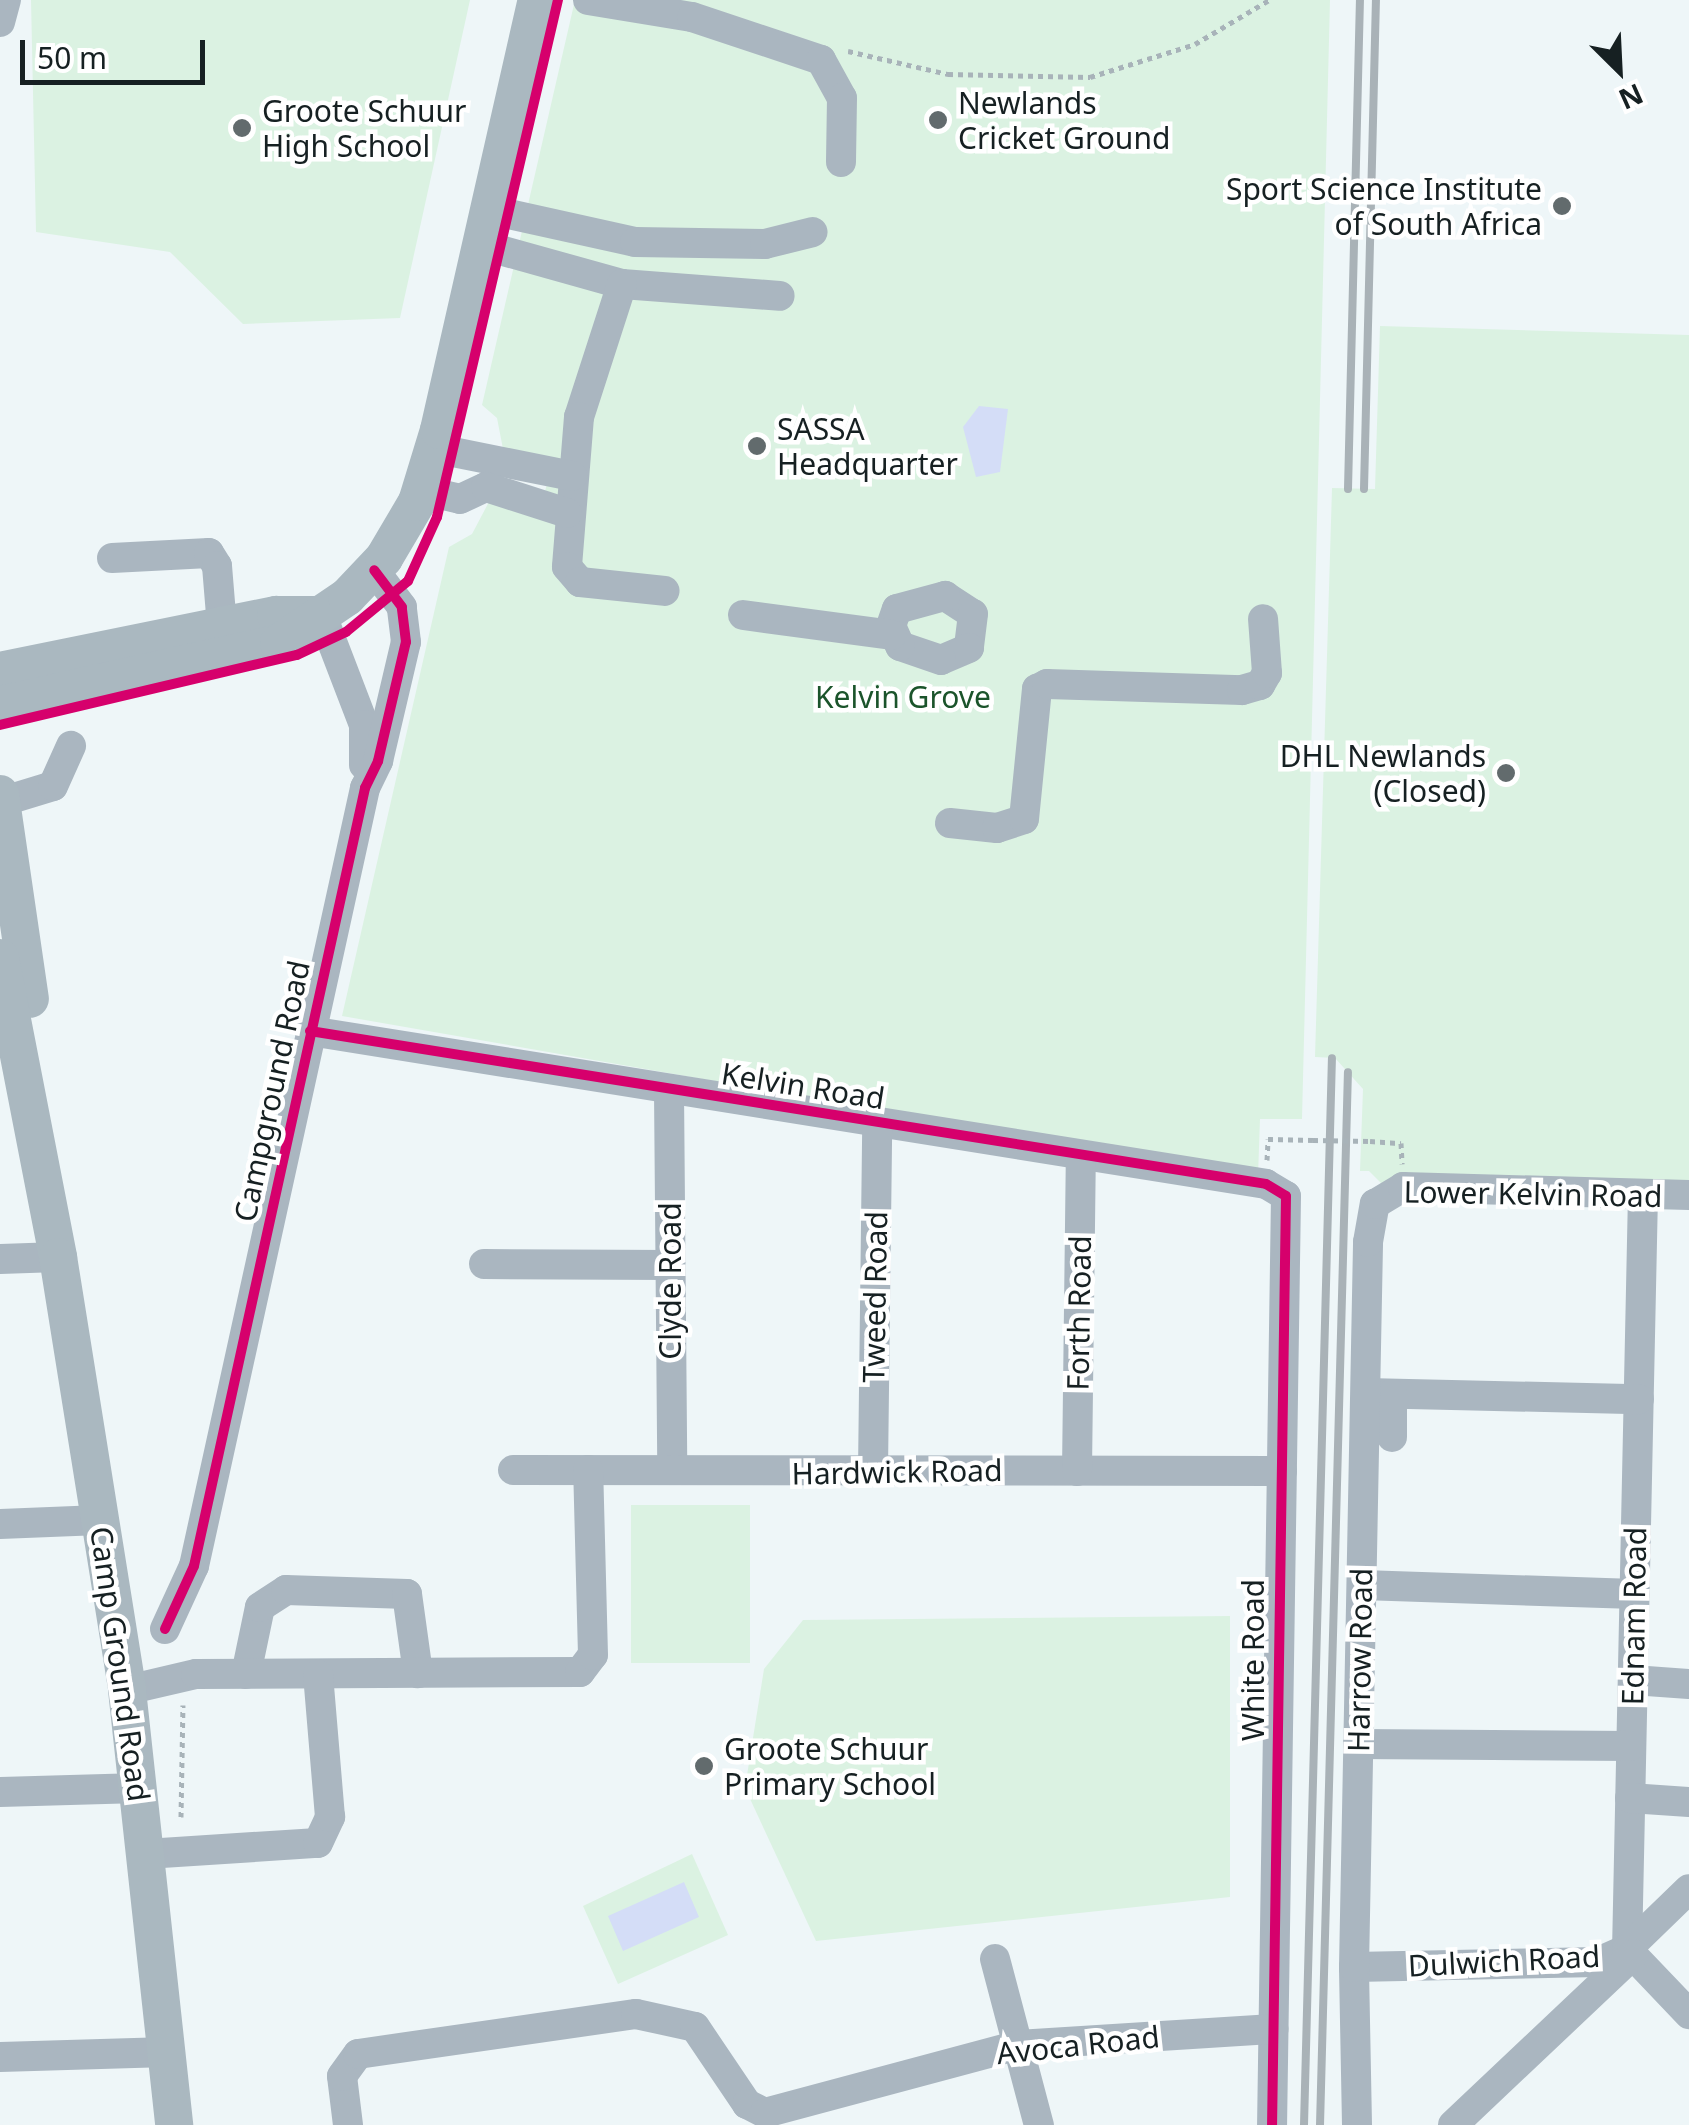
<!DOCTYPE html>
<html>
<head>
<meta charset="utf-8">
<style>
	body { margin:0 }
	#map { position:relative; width:1689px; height:2125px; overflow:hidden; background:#eef6f8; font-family:"Noto Sans",sans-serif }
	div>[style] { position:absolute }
	.green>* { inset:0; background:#dbf2e2 }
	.water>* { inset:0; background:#d4ddf7 }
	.path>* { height:5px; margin-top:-2.5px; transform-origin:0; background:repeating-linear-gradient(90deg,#a8b3b9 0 5px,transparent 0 10px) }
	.minor>* { height:30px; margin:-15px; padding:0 15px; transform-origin:15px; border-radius:15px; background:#aab6c0 }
	.major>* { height:38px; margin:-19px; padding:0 19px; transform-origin:19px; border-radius:19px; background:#aab8c0 }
	.rail>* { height:8px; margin:-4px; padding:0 4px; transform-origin:4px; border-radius:4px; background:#a9b2b7 }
	.path-bridge>* { height:5px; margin-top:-2.5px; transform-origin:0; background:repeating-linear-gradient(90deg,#a8b3b9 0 5px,transparent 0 10px) }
	.cycleway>* { height:10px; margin:-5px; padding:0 5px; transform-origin:5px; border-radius:5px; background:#d6006c }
	.dots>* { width:28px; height:28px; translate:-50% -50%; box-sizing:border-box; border:5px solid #fff; border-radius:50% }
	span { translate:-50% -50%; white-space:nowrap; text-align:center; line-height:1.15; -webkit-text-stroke:9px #fff; paint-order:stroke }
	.poi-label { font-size:30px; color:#162022 }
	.left { translate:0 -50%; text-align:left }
	.right { translate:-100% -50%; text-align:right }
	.park-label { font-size:30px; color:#1b542b }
	.street-label { font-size:30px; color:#162022 }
	.north { position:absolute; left:1569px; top:20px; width:100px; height:100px; -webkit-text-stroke:8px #fff; paint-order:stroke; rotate:156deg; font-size:28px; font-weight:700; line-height:40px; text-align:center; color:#162022 }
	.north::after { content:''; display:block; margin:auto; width:35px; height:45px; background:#162022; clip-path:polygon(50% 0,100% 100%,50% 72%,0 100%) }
	.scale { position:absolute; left:20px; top:40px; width:185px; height:45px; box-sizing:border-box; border:5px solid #162022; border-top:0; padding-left:12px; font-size:30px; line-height:35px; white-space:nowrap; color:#162022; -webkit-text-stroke:8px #fff; paint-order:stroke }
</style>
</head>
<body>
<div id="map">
	<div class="green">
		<i style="clip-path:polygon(31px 0,470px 0,400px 318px,243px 324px,170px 252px,36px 232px)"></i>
		<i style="clip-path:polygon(575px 0,1330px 0,1302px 1119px,1260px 1119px,1258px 1176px,342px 1016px,449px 547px,472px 534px,491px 498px,544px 495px,553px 462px,503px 449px,497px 418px,482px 405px)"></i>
		<i style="clip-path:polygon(1380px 326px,1689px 335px,1689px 1195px,1390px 1192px,1369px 1171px,1360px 1171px,1363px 1089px,1335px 1058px,1315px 1057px,1332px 488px,1375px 489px)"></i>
		<i style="clip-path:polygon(631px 1505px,750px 1505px,750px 1663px,631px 1663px)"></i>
		<i style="clip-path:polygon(1230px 1616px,1230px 1897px,816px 1941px,745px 1788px,764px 1669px,803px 1620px)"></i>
		<i style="clip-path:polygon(692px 1854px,728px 1935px,618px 1984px,583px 1906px)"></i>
	</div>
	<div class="water">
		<i style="clip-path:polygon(979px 406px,1008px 409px,1000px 472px,976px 477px,963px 427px)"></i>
		<i style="clip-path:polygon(684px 1882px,699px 1917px,623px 1951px,608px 1916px)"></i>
	</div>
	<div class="path">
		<i style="left:848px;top:51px;width:103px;rotate:13deg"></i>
		<i style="left:948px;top:74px;width:142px;rotate:1.2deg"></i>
		<i style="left:1090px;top:77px;width:110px;rotate:-17.4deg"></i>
		<i style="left:1195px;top:44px;width:86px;rotate:-30.7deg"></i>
		<i style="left:1370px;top:1141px;width:31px;rotate:4deg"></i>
		<i style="left:1401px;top:1143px;width:21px;rotate:87deg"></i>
		<i style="left:1267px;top:1160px;width:21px;rotate:-87deg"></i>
		<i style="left:1268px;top:1139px;width:45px;rotate:1.3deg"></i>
		<i style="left:181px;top:1817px;width:112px;rotate:-89deg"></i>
	</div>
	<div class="minor">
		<i style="left:588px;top:0;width:105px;rotate:9.3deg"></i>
		<i style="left:692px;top:17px;width:136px;rotate:18.4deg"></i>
		<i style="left:821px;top:60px;width:43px;rotate:61.1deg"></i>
		<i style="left:842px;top:98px;width:64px;rotate:90.9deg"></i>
		<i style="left:0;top:22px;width:23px;rotate:-75deg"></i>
		<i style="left:490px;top:210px;width:148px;rotate:12.4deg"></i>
		<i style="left:635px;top:242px;width:130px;rotate:0.9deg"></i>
		<i style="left:765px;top:244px;width:49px;rotate:-14deg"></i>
		<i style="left:482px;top:245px;width:145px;rotate:15.6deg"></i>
		<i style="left:622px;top:284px;width:158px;rotate:4.3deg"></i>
		<i style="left:622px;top:284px;width:140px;rotate:107.9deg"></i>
		<i style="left:579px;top:417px;width:150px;rotate:94.6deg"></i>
		<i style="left:567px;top:567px;width:20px;rotate:49deg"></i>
		<i style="left:580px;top:582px;width:85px;rotate:6deg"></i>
		<i style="left:433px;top:448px;width:142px;rotate:11.4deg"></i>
		<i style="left:422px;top:490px;width:39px;rotate:13deg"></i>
		<i style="left:460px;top:499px;width:29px;rotate:-25deg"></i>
		<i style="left:486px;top:487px;width:85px;rotate:17.8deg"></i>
		<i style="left:112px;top:558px;width:97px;rotate:-3deg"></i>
		<i style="left:209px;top:553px;width:15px;rotate:58deg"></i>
		<i style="left:217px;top:566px;width:61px;rotate:85.3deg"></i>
		<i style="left:945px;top:596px;width:33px;rotate:33deg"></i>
		<i style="left:973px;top:614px;width:34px;rotate:97deg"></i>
		<i style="left:969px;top:648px;width:30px;rotate:157deg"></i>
		<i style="left:941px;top:660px;width:43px;rotate:-161.1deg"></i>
		<i style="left:900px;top:646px;width:22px;rotate:-114deg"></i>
		<i style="left:891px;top:626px;width:18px;rotate:-71deg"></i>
		<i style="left:897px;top:609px;width:50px;rotate:-15.2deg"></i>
		<i style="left:321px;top:613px;width:120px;rotate:69deg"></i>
		<i style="left:364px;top:725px;width:40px;rotate:90deg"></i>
		<i style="left:743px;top:615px;width:150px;rotate:7.6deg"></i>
		<i style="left:1px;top:802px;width:54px;rotate:-17.1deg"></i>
		<i style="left:53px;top:786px;width:44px;rotate:-65.8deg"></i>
		<i style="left:950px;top:823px;width:47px;rotate:6.1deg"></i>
		<i style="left:997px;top:828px;width:28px;rotate:-18deg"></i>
		<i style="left:1024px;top:819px;width:131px;rotate:-84.3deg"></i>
		<i style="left:1037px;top:689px;width:11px;rotate:-27deg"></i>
		<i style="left:1047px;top:684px;width:195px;rotate:1.8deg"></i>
		<i style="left:1242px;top:690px;width:19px;rotate:-16deg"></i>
		<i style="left:1260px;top:685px;width:14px;rotate:-60deg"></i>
		<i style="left:1267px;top:673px;width:54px;rotate:-94.2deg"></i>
		<i style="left:310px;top:1031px;width:968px;rotate:9.09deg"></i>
		<i style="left:1266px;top:1184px;width:23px;rotate:31deg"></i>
		<i style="left:1286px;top:1196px;width:929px;rotate:90.86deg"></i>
		<i style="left:669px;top:1091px;width:379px;rotate:89.5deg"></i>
		<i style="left:1643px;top:1194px;width:755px;rotate:91.21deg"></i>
		<i style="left:1627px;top:1949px;width:90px;rotate:46.4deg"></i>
		<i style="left:0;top:1259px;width:58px;rotate:-2deg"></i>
		<i style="left:484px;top:1264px;width:186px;rotate:0.3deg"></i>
		<i style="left:1366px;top:1393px;width:273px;rotate:1.3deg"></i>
		<i style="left:1392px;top:1437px;width:43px;rotate:-90deg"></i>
		<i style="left:513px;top:1470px;width:769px;rotate:0.07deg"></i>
		<i style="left:873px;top:1471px;width:348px;rotate:-89.3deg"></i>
		<i style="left:1077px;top:1471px;width:315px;rotate:-89.3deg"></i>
		<i style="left:0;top:1524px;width:100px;rotate:-2.3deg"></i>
		<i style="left:1362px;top:1585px;width:273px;rotate:1.9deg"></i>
		<i style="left:165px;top:1629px;width:69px;rotate:-65.3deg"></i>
		<i style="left:194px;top:1566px;width:797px;rotate:-77.6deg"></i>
		<i style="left:365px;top:788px;width:30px;rotate:-64deg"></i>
		<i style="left:378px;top:761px;width:122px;rotate:-76.8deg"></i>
		<i style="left:406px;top:642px;width:35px;rotate:-97deg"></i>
		<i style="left:402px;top:607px;width:46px;rotate:-127.1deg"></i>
		<i style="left:246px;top:1674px;width:68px;rotate:-78.2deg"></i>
		<i style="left:260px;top:1607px;width:31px;rotate:-33deg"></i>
		<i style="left:286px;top:1590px;width:121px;rotate:1.9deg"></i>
		<i style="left:407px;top:1594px;width:80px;rotate:82.1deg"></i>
		<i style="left:1633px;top:1680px;width:56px;rotate:4.1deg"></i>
		<i style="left:127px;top:1690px;width:71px;rotate:-13.1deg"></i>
		<i style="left:196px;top:1674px;width:384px;rotate:-0.3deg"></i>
		<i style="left:580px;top:1672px;width:21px;rotate:-53deg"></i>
		<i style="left:593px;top:1655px;width:185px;rotate:-91.5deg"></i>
		<i style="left:1358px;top:1744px;width:273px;rotate:0.4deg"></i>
		<i style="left:0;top:1792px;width:140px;rotate:-1.6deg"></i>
		<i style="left:1630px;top:1798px;width:59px;rotate:3.9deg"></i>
		<i style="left:146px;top:1854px;width:172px;rotate:-3.7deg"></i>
		<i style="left:318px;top:1843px;width:29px;rotate:-65deg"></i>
		<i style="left:330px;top:1817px;width:143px;rotate:-94.8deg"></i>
		<i style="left:995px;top:1959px;width:172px;rotate:75.2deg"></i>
		<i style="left:1354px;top:1967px;width:244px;rotate:-1.2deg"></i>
		<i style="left:1598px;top:1962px;width:32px;rotate:-24deg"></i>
		<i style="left:1627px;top:1949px;width:86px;rotate:-44.1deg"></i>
		<i style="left:0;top:2057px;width:168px;rotate:-1.7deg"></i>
		<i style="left:348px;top:2125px;width:49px;rotate:-97deg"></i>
		<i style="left:342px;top:2076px;width:27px;rotate:-54deg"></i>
		<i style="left:358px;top:2054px;width:281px;rotate:-8.2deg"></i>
		<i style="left:636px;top:2014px;width:60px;rotate:12.4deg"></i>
		<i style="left:695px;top:2027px;width:93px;rotate:56deg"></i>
		<i style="left:747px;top:2104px;width:20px;rotate:27deg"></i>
		<i style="left:765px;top:2113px;width:262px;rotate:-15deg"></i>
		<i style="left:1018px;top:2045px;width:256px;rotate:-3.6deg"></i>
		<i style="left:1357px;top:2125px;width:158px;rotate:-91.1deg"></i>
		<i style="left:1354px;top:1967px;width:725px;rotate:-88.89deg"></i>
		<i style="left:1368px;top:1242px;width:39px;rotate:-80deg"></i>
		<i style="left:1375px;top:1204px;width:33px;rotate:-31deg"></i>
		<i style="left:1403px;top:1187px;width:286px;rotate:1.6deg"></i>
		<i style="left:1453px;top:2125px;width:248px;rotate:-43.4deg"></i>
	</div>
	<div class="major">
		<i style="left:0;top:671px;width:282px;rotate:-11.5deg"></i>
		<i style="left:276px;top:615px;width:39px"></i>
		<i style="left:0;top:705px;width:286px;rotate:-12.5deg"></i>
		<i style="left:279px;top:643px;width:82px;rotate:-34.1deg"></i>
		<i style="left:347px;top:597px;width:54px;rotate:-46.5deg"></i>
		<i style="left:384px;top:558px;width:65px;rotate:-59.5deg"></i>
		<i style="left:417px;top:502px;width:75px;rotate:-73deg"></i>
		<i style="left:439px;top:430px;width:441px;rotate:-77.2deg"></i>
		<i style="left:0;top:794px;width:207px;rotate:81.7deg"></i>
		<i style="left:0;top:958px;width:305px;rotate:79deg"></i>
		<i style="left:58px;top:1257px;width:438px;rotate:80.9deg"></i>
		<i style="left:127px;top:1690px;width:438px;rotate:83.8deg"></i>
	</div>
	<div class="rail">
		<i style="left:1348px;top:489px;width:489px;rotate:-88.6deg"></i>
		<i style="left:1364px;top:489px;width:489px;rotate:-88.6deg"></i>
		<i style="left:1304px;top:2125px;width:1067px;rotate:-88.5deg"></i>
		<i style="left:1320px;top:2125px;width:1053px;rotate:-88.48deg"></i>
	</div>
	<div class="path-bridge">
		<i style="left:1313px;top:1140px;width:57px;rotate:1deg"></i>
	</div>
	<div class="cycleway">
		<i style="left:0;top:725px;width:305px;rotate:-13.3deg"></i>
		<i style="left:297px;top:655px;width:54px;rotate:-25.1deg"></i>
		<i style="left:346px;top:632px;width:80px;rotate:-39.4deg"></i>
		<i style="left:408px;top:581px;width:70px;rotate:-65.6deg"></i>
		<i style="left:437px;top:517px;width:531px;rotate:-76.83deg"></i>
		<i style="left:310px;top:1031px;width:968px;rotate:9.09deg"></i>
		<i style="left:1266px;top:1184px;width:23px;rotate:31deg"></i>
		<i style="left:1286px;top:1196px;width:929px;rotate:90.86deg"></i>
		<i style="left:165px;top:1629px;width:69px;rotate:-65.3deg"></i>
		<i style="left:194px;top:1566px;width:797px;rotate:-77.6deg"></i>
		<i style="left:365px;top:788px;width:30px;rotate:-64deg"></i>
		<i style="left:378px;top:761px;width:122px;rotate:-76.8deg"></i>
		<i style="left:406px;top:642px;width:35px;rotate:-97deg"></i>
		<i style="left:402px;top:607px;width:46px;rotate:-127.1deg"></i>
	</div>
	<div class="dots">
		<i style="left:938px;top:120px;background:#626b6d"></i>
		<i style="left:242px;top:128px;background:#626b6d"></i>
		<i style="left:1562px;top:206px;background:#626b6d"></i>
		<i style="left:757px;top:446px;background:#626b6d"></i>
		<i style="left:1506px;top:773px;background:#626b6d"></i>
		<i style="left:704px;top:1766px;background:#626b6d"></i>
	</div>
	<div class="poi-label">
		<span class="left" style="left:958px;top:120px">Newlands<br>Cricket Ground</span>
		<span class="left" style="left:262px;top:128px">Groote Schuur<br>High School</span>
		<span class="right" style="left:1542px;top:206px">Sport Science Institute<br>of South Africa</span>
		<span class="left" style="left:777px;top:446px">SASSA<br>Headquarter</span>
		<span class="right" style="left:1486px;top:773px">DHL Newlands<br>(Closed)</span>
		<span class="left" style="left:724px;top:1766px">Groote Schuur<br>Primary School</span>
	</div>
	<div class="park-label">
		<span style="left:903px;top:697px">Kelvin Grove</span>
	</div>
	<div class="street-label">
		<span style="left:803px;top:1086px;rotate:9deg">Kelvin Road</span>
		<span style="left:272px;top:1091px;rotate:-78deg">Campground Road</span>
		<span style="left:1533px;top:1194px;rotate:1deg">Lower Kelvin Road</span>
		<span style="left:670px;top:1281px;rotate:-90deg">Clyde Road</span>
		<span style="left:875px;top:1297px;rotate:-89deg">Tweed Road</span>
		<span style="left:1079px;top:1313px;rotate:-89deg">Forth Road</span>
		<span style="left:897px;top:1472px;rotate:-1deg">Hardwick Road</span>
		<span style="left:1634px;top:1616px;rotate:-89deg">Ednam Road</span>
		<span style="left:1253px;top:1660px;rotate:-90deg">White Road</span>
		<span style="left:1360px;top:1660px;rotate:-89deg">Harrow Road</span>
		<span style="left:120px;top:1664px;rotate:82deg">Camp Ground Road</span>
		<span style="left:1504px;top:1961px;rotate:-3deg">Dulwich Road</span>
		<span style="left:1078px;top:2045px;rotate:-6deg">Avoca Road</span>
	</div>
	<div class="north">N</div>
	<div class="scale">50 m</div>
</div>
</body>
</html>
